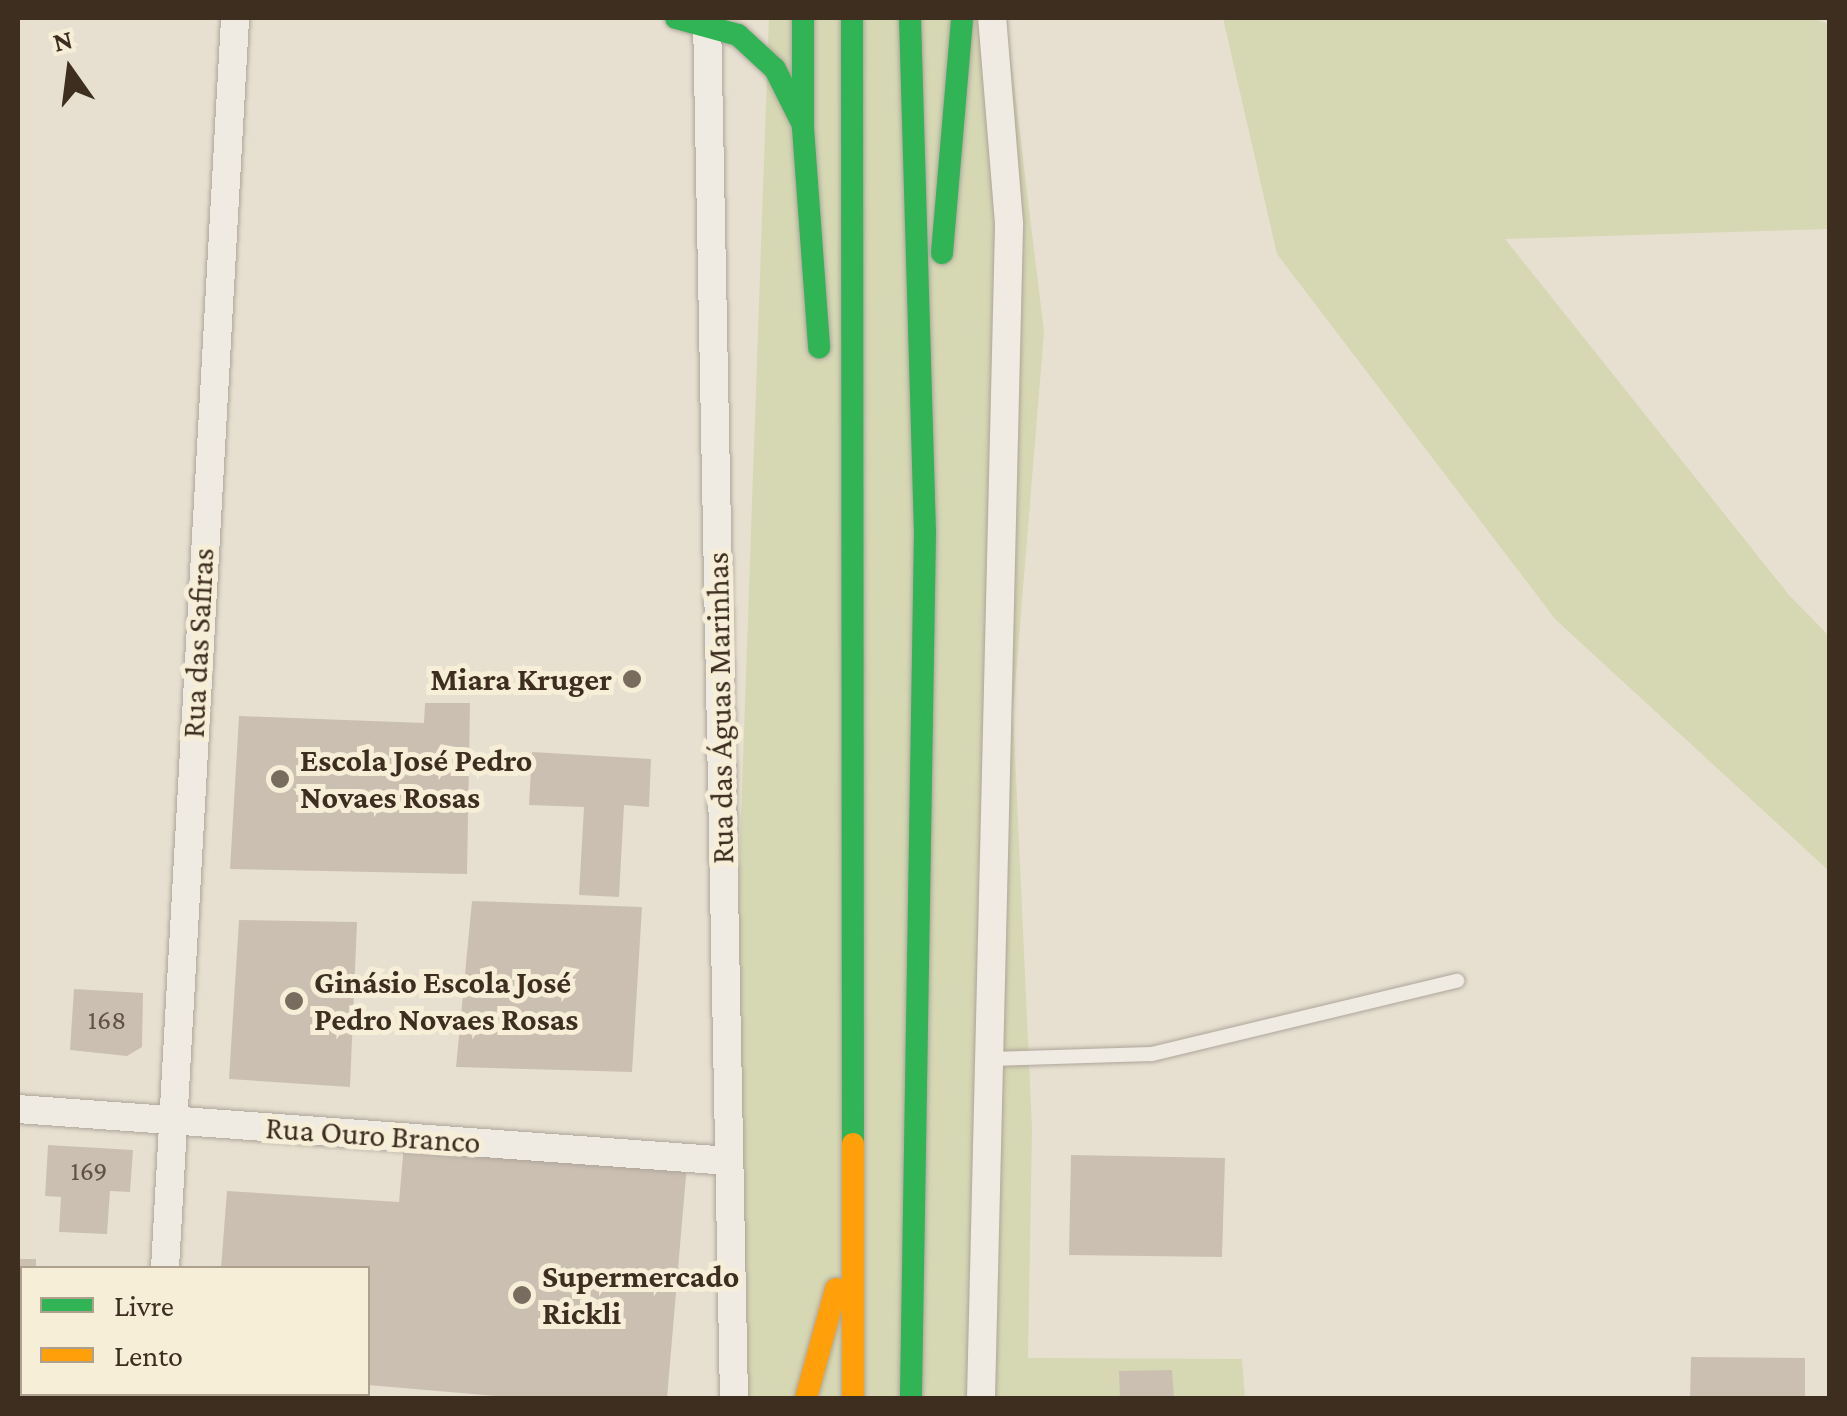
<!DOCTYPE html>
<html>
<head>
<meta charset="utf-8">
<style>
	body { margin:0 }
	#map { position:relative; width:1847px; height:1416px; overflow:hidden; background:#e7e0d1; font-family:"Crimson Pro",serif }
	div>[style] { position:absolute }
	.green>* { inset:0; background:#d6d7b3 }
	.building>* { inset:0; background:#cbbfb2 }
	.roads { filter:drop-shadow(0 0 2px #ada599) drop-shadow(0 0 2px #ada599) }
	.lane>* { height:14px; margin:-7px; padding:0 7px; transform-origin:7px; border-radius:7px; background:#efebe3 }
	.street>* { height:28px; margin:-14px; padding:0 14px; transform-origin:14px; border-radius:14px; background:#efebe3 }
	.fast>* { height:22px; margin:-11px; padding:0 11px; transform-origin:11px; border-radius:11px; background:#30b455 }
	.slow>* { height:22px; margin:-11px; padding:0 11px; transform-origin:11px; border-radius:11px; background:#ff9f0a }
	.dots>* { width:28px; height:28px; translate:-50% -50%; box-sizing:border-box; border:5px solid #f7eed8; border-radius:50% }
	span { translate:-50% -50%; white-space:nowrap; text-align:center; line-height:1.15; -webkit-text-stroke:10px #f7eed8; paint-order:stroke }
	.number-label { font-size:28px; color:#605244 }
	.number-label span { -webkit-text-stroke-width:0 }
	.street-label { font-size:32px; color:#3d2e20 }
	.poi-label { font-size:32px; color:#3d2e20; font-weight:700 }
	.right { translate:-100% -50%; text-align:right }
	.left { translate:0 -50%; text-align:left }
	.frame { position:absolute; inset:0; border:20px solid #3d2e20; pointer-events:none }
	.legend { position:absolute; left:20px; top:1266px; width:350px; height:130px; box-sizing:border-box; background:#f7eed8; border:2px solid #ada18e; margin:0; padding:12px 18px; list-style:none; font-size:30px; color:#3d2e20 }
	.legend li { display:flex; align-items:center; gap:20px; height:50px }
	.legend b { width:50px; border:2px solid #ada18e }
	.north { position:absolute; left:20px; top:20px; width:100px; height:100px; -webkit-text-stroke:8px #f7eed8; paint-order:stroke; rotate:346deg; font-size:28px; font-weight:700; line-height:40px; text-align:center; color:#3d2e20 }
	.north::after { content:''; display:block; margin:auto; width:35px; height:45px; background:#3d2e20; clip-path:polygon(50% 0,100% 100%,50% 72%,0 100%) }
</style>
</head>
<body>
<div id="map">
	<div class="green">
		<i style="clip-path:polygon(769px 18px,1006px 18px,1044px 332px,1013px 711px,1032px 1129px,1028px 1358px,1242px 1359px,1245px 1398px,734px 1398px,729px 1161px)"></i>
		<i style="clip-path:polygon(1223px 18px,1812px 18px,1829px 24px,1829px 229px,1505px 239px,1789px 595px,1829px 636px,1829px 871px,1556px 620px,1277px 254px)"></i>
	</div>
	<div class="building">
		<i style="clip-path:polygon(425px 703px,470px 703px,467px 874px,230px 869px,239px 716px,424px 723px)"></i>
		<i style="clip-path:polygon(532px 752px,651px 759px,649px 807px,624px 805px,619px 897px,579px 895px,584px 807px,529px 805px)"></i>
		<i style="clip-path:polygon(472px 901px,642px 907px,632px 1072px,456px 1067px)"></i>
		<i style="clip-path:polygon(239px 920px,357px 922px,350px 1087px,229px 1079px)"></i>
		<i style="clip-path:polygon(74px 989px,143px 993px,142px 1047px,127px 1056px,70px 1050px)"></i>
		<i style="clip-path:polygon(404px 1144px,687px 1164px,667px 1398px,520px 1398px,368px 1385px,368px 1268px,221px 1268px,227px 1191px,399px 1202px)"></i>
		<i style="clip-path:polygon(48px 1145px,133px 1150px,130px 1192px,110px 1191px,107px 1234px,59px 1232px,61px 1197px,45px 1196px)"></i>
		<i style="clip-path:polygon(1071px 1155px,1225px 1158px,1222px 1257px,1069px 1255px)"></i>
		<i style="clip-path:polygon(18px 1259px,36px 1259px,36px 1268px,22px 1268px,22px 1286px)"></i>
		<i style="clip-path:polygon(1691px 1357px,1805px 1358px,1805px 1398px,1690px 1398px)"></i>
		<i style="clip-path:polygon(18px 1365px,22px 1365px,26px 1398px,18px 1398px)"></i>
		<i style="clip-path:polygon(1172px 1370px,1174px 1398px,1120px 1398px,1119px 1371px)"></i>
		<i style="clip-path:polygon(212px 1394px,343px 1394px,211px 1398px)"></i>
	</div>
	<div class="roads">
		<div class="lane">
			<i style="left:990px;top:1059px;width:162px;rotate:-1.8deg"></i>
			<i style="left:1152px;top:1054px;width:314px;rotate:-13.5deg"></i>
		</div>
		<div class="street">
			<i style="left:707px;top:18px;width:1380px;rotate:88.88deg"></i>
			<i style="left:18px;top:1109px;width:713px;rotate:4.18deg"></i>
			<i style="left:165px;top:1268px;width:1252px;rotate:-86.79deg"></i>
			<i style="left:157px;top:1398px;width:4px;rotate:-90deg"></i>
			<i style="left:981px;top:1398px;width:1175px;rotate:-88.63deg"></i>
			<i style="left:1009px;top:223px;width:206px;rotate:-94.7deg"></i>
		</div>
		<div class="fast">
			<i style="left:676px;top:18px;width:64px;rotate:15.3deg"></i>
			<i style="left:738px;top:35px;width:50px;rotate:42.6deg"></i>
			<i style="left:775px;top:69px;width:60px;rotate:63.4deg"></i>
			<i style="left:803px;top:18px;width:110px;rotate:90deg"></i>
			<i style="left:803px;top:128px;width:220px;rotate:85.8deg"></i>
			<i style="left:852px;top:18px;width:1126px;rotate:89.95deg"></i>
			<i style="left:910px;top:18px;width:514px;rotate:88.33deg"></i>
			<i style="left:925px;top:532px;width:866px;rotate:90.93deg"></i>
			<i style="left:942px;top:253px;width:236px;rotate:-85.1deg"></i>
		</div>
		<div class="slow">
			<i style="left:853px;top:1144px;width:254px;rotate:90deg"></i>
			<i style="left:806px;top:1398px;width:113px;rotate:-74.6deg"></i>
		</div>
	</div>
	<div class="dots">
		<i style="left:632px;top:679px;background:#786c5e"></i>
		<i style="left:280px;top:779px;background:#786c5e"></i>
		<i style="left:294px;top:1001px;background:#786c5e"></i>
		<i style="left:522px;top:1295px;background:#786c5e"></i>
	</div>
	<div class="number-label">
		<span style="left:107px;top:1020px">168</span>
		<span style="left:89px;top:1171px">169</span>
	</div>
	<div class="street-label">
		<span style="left:198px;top:643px;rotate:-87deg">Rua das Safiras</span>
		<span style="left:720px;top:708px;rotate:-91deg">Rua das Águas Marinhas</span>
		<span style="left:373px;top:1135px;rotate:4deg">Rua Ouro Branco</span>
	</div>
	<div class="poi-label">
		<span class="right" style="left:612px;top:679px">Miara Kruger</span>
		<span class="left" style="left:300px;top:779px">Escola José Pedro<br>Novaes Rosas</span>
		<span class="left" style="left:314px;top:1001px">Ginásio Escola José<br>Pedro Novaes Rosas</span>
		<span class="left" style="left:542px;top:1295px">Supermercado<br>Rickli</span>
	</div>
	<div class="frame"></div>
	<ul class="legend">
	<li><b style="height:12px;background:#30b455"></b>Livre</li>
	<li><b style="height:12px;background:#ff9f0a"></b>Lento</li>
	</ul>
	<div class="north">N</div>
</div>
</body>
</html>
